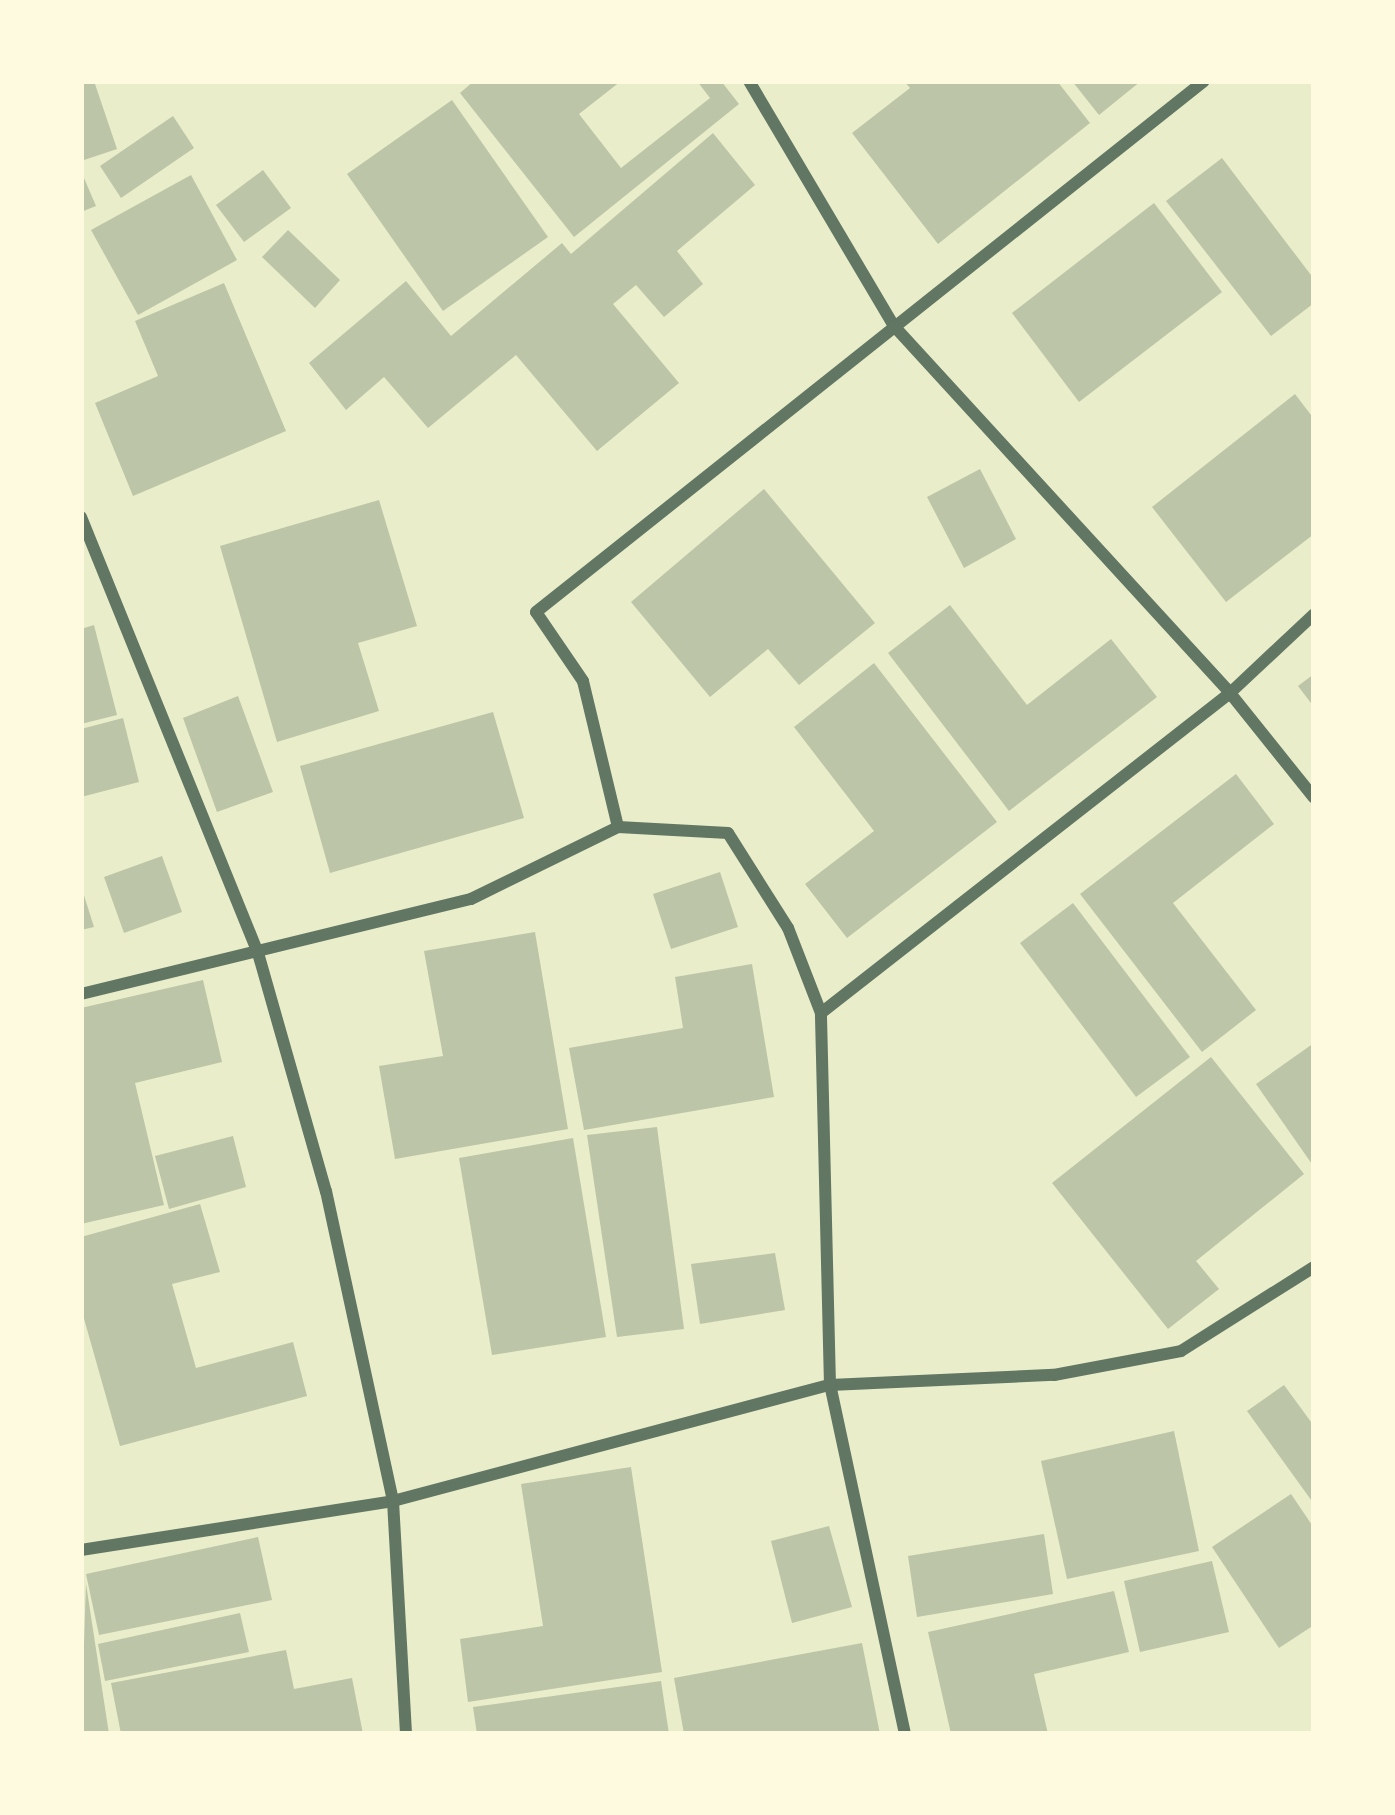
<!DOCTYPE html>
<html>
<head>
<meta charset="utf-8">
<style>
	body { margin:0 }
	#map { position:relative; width:1395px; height:1815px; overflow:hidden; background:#e9edc9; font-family:Roboto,sans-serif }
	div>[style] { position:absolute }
	.building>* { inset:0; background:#bcc5a7 }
	.minor>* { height:12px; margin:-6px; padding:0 6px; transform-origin:6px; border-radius:6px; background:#617663 }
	span { translate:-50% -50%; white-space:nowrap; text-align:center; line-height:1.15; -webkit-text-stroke:12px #fefae0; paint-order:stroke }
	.frame { position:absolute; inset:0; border:84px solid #fefae0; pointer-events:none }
</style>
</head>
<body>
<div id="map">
	<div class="building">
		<i style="clip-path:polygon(81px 81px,94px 81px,117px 149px,81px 161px)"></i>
		<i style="clip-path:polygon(474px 81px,621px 81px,579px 114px,621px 168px,710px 98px,697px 81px,721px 81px,739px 104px,574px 237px,460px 93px)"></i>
		<i style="clip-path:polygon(904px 81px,1057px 81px,1090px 123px,938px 244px,852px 133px,910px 88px)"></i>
		<i style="clip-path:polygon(1072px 81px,1141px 81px,1099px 115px)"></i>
		<i style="clip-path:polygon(452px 100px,548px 237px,443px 311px,347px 174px)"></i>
		<i style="clip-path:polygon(173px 116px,194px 148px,121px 198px,100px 166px)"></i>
		<i style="clip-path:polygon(713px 133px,755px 185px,677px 251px,703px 284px,664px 317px,636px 285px,613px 304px,679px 383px,597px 451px,516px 355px,428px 428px,384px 377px,346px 410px,309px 363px,406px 281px,451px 336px,562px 243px,571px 254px)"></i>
		<i style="clip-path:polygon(1222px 158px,1314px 279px,1314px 303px,1271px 336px,1166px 201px)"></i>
		<i style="clip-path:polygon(263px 170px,291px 208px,244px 242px,216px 205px)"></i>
		<i style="clip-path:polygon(81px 171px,96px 206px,81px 212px)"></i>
		<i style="clip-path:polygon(191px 175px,237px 260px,138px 315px,91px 230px)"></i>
		<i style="clip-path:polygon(1154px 203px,1222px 292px,1079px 402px,1012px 313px)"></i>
		<i style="clip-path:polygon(288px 230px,340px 280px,315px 308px,262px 257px)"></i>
		<i style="clip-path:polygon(224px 283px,286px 431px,133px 496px,95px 403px,158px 376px,135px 321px)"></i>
		<i style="clip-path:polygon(1295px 394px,1314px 419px,1314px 534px,1226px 602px,1152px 507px)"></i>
		<i style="clip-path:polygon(980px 469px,1016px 539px,964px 568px,927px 497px)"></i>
		<i style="clip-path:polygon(764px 489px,875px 623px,799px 685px,768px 649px,710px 697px,631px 602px)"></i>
		<i style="clip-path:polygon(379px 500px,417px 626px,358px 643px,379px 711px,277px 742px,220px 546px)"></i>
		<i style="clip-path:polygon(950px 605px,1027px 705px,1111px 639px,1157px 697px,1009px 811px,888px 653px)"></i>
		<i style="clip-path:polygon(94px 625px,117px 715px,81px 724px,81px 629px)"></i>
		<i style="clip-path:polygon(874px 663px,997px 822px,847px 938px,805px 884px,874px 831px,794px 727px)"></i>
		<i style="clip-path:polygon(1314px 674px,1314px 707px,1298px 686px)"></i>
		<i style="clip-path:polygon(238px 696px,273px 792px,217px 812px,183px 718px)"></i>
		<i style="clip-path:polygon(493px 712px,524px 818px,330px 873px,300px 766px)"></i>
		<i style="clip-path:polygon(123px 718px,139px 782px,81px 797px,81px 729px)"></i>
		<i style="clip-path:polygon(1236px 774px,1274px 824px,1173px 903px,1256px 1010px,1202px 1052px,1080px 894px)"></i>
		<i style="clip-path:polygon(162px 856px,182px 912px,124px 933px,104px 877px)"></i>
		<i style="clip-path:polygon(720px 872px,738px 927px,671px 949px,653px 894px)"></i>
		<i style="clip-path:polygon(81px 886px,94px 927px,81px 930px)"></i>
		<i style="clip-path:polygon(1073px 903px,1190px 1057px,1136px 1097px,1020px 943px)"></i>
		<i style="clip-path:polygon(535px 932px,568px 1129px,395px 1159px,379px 1066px,443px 1056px,424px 951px)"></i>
		<i style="clip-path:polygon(752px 964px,774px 1097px,584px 1130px,569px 1048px,683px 1028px,675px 977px)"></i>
		<i style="clip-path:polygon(203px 980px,222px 1062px,135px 1083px,164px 1205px,81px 1224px,81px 1008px)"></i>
		<i style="clip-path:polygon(1314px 1043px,1314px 1167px,1256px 1084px)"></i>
		<i style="clip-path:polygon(1211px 1057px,1304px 1174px,1196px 1261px,1219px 1289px,1168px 1329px,1052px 1183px)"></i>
		<i style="clip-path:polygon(657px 1127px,684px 1329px,617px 1337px,587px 1135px)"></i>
		<i style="clip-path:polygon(233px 1136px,246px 1187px,169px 1209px,155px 1156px)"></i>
		<i style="clip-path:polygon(573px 1138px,606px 1337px,492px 1355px,459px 1158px)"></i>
		<i style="clip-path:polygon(200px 1204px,220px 1272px,172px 1284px,196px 1368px,293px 1342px,307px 1396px,120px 1446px,81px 1308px,81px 1237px)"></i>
		<i style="clip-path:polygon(775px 1253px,785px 1310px,700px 1324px,691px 1264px)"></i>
		<i style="clip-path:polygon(1284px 1385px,1314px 1426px,1314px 1504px,1247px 1411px)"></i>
		<i style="clip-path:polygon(1174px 1431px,1199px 1551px,1067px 1579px,1041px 1461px)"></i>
		<i style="clip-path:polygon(631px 1467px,662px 1672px,468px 1702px,460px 1639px,543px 1626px,521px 1484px)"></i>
		<i style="clip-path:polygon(1291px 1494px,1314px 1528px,1314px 1625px,1279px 1648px,1212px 1547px)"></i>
		<i style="clip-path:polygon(829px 1526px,852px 1607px,792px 1623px,771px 1541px)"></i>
		<i style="clip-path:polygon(1044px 1534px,1053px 1594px,917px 1617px,908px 1556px)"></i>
		<i style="clip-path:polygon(258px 1537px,272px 1600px,99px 1635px,86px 1574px)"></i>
		<i style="clip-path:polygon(1212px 1561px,1229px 1632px,1140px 1652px,1124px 1581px)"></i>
		<i style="clip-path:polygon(86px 1584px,109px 1734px,81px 1734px)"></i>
		<i style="clip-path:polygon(1114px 1591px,1129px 1652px,1034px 1674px,1048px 1734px,951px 1734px,928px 1632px)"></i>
		<i style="clip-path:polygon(240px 1613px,249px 1652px,105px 1681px,98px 1644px)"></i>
		<i style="clip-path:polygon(862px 1643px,880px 1734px,684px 1734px,674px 1678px)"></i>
		<i style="clip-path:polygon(286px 1650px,294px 1689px,352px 1678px,363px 1734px,121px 1734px,111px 1683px)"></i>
		<i style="clip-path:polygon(661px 1681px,669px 1734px,477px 1734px,473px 1707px)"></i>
	</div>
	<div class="minor">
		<i style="left:749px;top:81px;width:285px;rotate:59.4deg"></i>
		<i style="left:894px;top:326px;width:498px;rotate:47.5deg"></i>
		<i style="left:1230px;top:693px;width:134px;rotate:51.3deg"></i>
		<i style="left:81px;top:517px;width:471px;rotate:67.9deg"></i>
		<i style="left:258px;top:953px;width:248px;rotate:74.1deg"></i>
		<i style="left:326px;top:1191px;width:317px;rotate:77.8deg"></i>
		<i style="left:393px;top:1501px;width:233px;rotate:86.8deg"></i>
		<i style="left:81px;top:994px;width:401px;rotate:-13.7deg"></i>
		<i style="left:471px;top:899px;width:164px;rotate:-26.1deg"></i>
		<i style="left:821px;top:1013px;width:519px;rotate:-38.04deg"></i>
		<i style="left:1230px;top:693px;width:115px;rotate:-43.2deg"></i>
		<i style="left:81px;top:1550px;width:316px;rotate:-8.9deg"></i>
		<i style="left:393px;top:1501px;width:452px;rotate:-14.9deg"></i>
		<i style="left:830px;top:1385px;width:224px;rotate:-2.6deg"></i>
		<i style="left:1054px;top:1375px;width:129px;rotate:-10.7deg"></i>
		<i style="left:1181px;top:1351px;width:157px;rotate:-32.3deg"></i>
		<i style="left:905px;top:1734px;width:357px;rotate:-102.1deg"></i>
		<i style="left:830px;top:1385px;width:372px;rotate:-91.4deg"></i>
		<i style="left:821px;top:1013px;width:91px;rotate:-111.2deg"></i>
		<i style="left:788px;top:928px;width:112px;rotate:-122.3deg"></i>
		<i style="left:728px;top:833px;width:110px;rotate:-176.9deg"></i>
		<i style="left:618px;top:827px;width:150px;rotate:-103.5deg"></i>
		<i style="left:583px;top:681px;width:83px;rotate:-124.3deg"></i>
		<i style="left:536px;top:612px;width:853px;rotate:-38.48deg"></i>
	</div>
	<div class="frame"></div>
</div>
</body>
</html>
